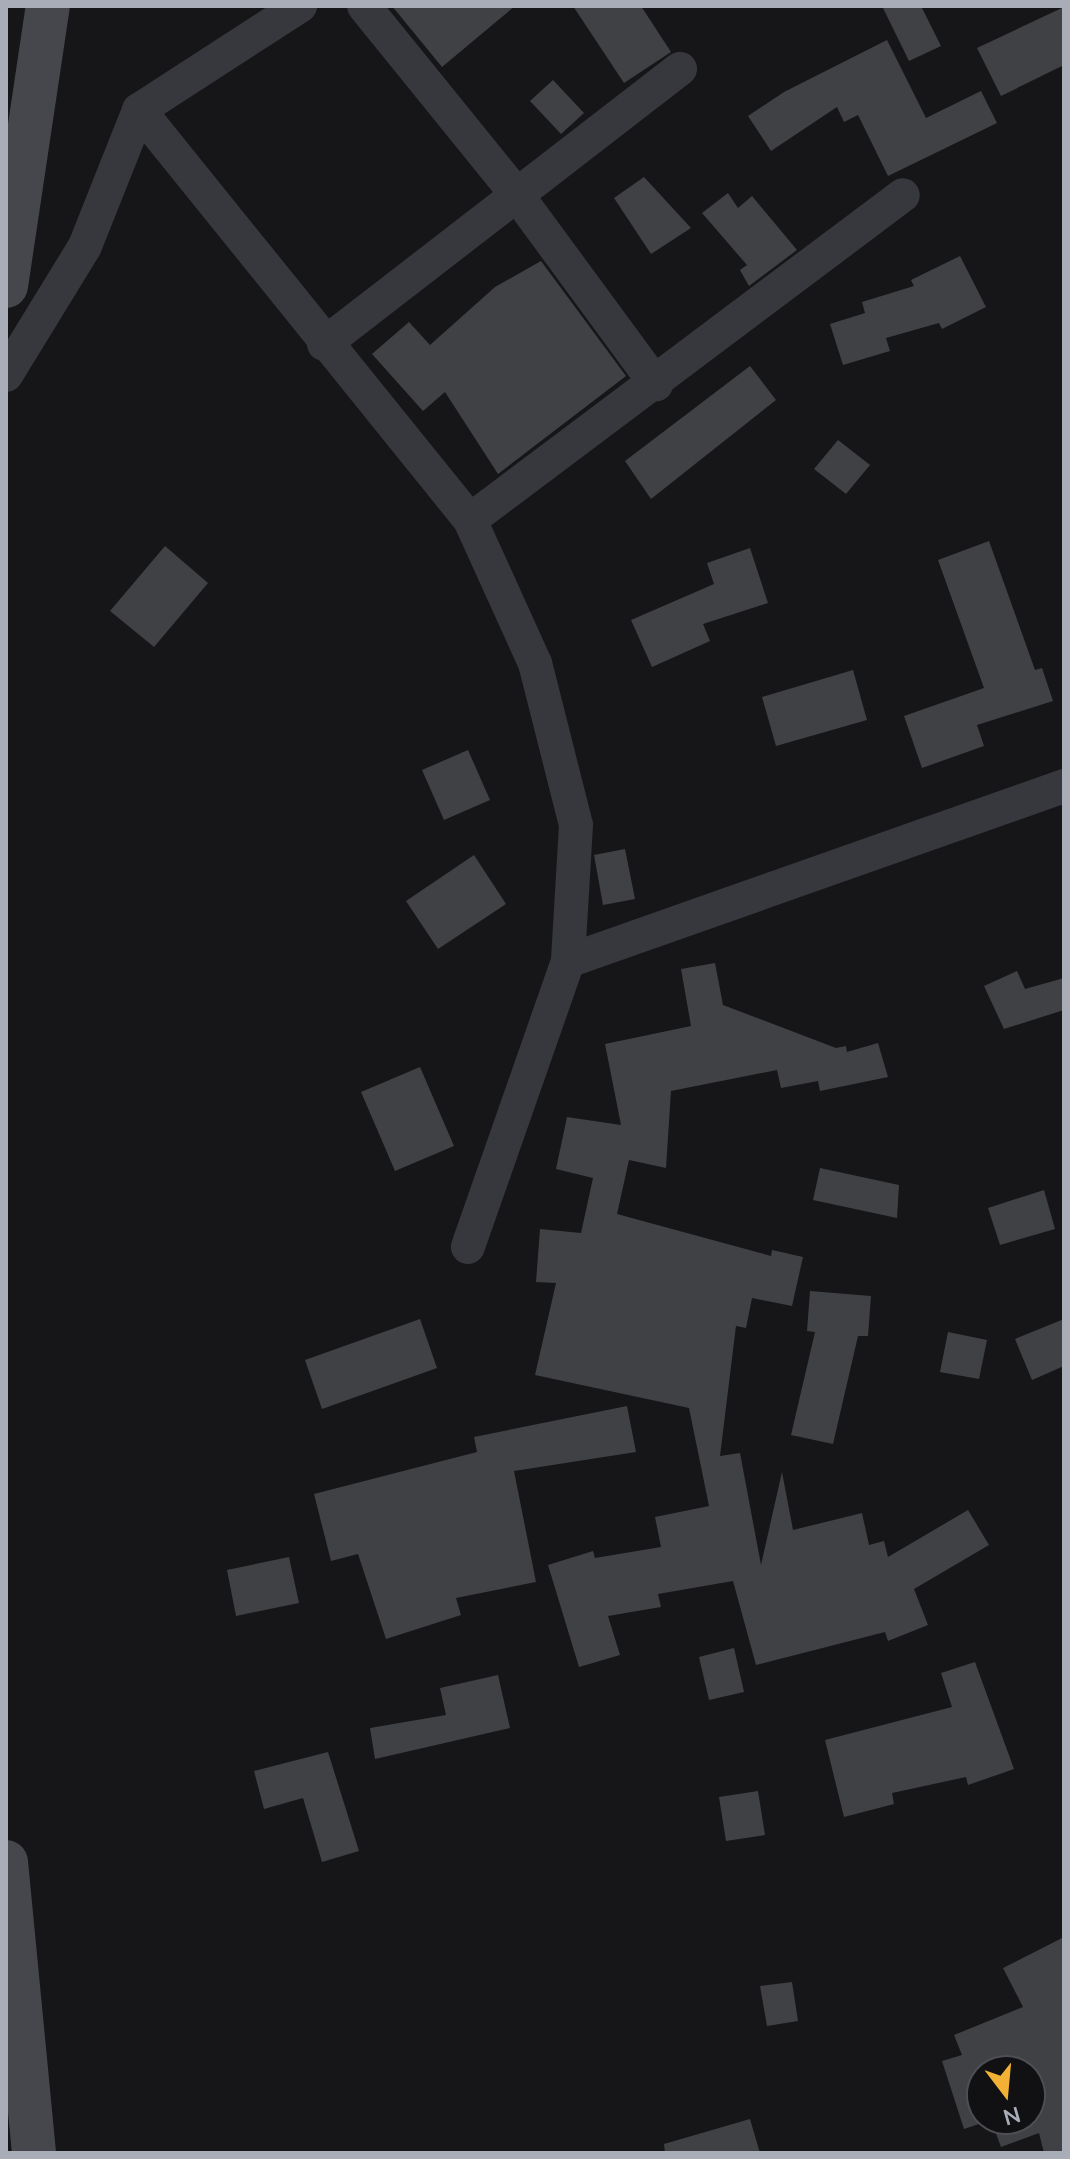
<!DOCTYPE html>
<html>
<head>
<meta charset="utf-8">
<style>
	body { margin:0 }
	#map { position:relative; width:1070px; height:2159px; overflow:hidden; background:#161618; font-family:Mulish,sans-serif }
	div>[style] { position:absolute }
	.building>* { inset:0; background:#404145 }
	.street>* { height:34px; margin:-17px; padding:0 17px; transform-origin:17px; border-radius:17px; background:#37383d }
	.secondary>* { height:44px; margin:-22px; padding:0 22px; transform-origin:22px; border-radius:22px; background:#45474d }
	span { translate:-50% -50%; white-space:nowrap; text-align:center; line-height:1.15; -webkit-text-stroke:8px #111113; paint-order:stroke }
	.frame { position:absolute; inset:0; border:8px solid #a8adb8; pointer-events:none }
	.north { position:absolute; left:966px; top:2055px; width:80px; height:80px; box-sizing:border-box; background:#111113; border:2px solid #4d4f55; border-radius:50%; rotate:164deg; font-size:22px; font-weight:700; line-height:32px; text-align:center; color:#a8adb8 }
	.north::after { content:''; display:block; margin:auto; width:28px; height:36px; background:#f2b134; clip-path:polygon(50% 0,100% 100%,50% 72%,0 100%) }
</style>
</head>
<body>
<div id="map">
	<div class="building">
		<i style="clip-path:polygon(392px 6px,515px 6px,442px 67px)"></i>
		<i style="clip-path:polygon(573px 6px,641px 6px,671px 52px,624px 83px)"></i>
		<i style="clip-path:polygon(882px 6px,921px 6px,941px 46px,909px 61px)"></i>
		<i style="clip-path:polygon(1064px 7px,1064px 65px,1001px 96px,977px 48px)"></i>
		<i style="clip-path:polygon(887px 40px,926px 118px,981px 91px,997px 123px,888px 176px,858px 115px,844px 122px,837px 107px,771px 151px,748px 116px,784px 92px)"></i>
		<i style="clip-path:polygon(553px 80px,584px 113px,561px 134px,530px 101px)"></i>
		<i style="clip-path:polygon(644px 177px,691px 228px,651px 254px,614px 198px)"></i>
		<i style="clip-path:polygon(728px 193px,738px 208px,752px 196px,797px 250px,749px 286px,740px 270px,747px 265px,702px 213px)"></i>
		<i style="clip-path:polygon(960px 256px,986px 307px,942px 329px,939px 323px,886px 338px,890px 351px,843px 365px,830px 324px,865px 313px,862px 302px,914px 286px,911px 280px)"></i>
		<i style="clip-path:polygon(541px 261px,626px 376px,498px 474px,445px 392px,423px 411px,372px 354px,409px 322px,430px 345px,495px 287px)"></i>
		<i style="clip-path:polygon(750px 366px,776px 400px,651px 499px,625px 461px)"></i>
		<i style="clip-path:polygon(838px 440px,870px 465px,846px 494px,814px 469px)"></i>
		<i style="clip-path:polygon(989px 541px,1035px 670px,1042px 668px,1053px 701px,977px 725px,984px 746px,922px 768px,904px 716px,984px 688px,938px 560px)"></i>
		<i style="clip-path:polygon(165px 546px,208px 583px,154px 647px,110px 611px)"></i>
		<i style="clip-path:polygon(750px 548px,768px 603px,703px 624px,710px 641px,652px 667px,631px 620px,714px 584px,707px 563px)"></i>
		<i style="clip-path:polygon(853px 670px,867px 720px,776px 746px,762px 697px)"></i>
		<i style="clip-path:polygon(468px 750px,490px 800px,444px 820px,422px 770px)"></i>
		<i style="clip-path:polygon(625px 849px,635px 899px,603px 905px,594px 855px)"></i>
		<i style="clip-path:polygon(474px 855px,506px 904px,438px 949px,406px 901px)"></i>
		<i style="clip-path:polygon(715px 963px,723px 1005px,836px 1048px,846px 1046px,847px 1052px,878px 1043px,888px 1077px,820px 1091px,818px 1081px,781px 1088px,777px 1070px,671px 1091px,666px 1168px,629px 1160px,617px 1214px,771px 1256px,772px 1250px,803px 1257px,792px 1306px,752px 1298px,746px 1328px,736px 1326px,720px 1456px,740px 1453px,761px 1565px,782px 1472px,793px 1530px,862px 1513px,869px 1545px,884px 1541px,888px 1557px,968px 1510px,989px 1545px,914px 1589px,928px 1625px,888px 1641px,885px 1632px,756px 1665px,733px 1581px,658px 1594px,661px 1607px,608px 1616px,620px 1655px,579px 1667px,548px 1565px,593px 1551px,595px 1558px,661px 1547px,655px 1517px,709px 1506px,689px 1408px,535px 1375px,556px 1283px,536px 1282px,540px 1229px,581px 1233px,593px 1178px,556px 1169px,567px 1117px,621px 1125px,605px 1044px,691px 1026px,681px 969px)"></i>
		<i style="clip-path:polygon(1017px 971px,1025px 989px,1064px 978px,1064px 1010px,1004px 1029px,984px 986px)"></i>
		<i style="clip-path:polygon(420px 1067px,454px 1146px,395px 1171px,361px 1092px)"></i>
		<i style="clip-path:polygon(820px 1168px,899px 1185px,897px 1218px,813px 1200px)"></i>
		<i style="clip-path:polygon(1044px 1190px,1055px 1229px,1000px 1245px,988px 1208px)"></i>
		<i style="clip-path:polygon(810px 1291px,871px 1296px,868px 1336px,858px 1336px,833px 1444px,791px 1435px,815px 1332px,807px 1331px)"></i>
		<i style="clip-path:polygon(420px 1319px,437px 1368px,322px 1409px,305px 1360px)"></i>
		<i style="clip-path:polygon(1064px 1319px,1064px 1366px,1032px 1380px,1015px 1339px)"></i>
		<i style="clip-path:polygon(948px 1332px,987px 1340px,979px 1379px,940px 1372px)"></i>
		<i style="clip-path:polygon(627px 1406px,636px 1452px,514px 1471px,536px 1582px,456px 1598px,461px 1615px,386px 1639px,358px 1554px,331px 1561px,314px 1494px,477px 1452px,474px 1437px)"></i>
		<i style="clip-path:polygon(289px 1557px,299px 1603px,236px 1616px,227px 1570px)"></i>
		<i style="clip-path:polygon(734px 1648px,744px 1692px,709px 1700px,699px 1657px)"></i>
		<i style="clip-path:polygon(975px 1662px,1014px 1769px,968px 1785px,966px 1777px,892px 1793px,894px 1804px,844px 1817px,825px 1740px,952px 1707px,941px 1673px)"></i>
		<i style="clip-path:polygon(498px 1675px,510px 1728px,375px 1759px,370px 1728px,446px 1715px,440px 1688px)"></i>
		<i style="clip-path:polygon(328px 1752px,359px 1851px,322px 1862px,303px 1798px,264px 1809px,254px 1771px)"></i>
		<i style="clip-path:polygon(758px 1791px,765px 1835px,726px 1841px,719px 1797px)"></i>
		<i style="clip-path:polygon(evenodd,1064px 1937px,1064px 2153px,1044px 2153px,1039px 2133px,1001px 2147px,991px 2120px,964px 2129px,942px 2061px,962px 2055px,954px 2035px,1023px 2007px,1003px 1968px,1064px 1937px,982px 2071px,1030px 2071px,1030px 2119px,982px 2119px,982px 2071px)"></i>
		<i style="clip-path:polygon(792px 1982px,798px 2021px,767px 2026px,760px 1986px)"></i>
		<i style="clip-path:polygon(750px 2119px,760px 2153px,665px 2153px,664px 2144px)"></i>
	</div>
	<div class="street">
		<i style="left:364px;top:6px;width:243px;rotate:51deg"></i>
		<i style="left:517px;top:195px;width:235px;rotate:53.7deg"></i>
		<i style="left:139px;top:110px;width:527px;rotate:51.09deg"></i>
		<i style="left:470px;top:520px;width:157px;rotate:65.6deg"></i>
		<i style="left:535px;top:663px;width:167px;rotate:75.8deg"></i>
		<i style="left:576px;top:825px;width:136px;rotate:93.4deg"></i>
		<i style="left:568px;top:961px;width:303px;rotate:109.3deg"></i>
		<i style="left:324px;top:344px;width:450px;rotate:-37.7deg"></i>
		<i style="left:6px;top:375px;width:151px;rotate:-58.5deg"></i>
		<i style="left:85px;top:246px;width:146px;rotate:-68.3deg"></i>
		<i style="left:139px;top:110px;width:192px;rotate:-32.9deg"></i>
		<i style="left:470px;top:520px;width:541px;rotate:-36.89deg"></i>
		<i style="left:568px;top:961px;width:526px;rotate:-19.43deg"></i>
	</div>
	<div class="secondary">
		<i style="left:6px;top:286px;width:283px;rotate:-81.5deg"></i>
		<i style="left:6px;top:1862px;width:292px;rotate:84.5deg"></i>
	</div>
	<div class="frame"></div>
	<div class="north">N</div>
</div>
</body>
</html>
